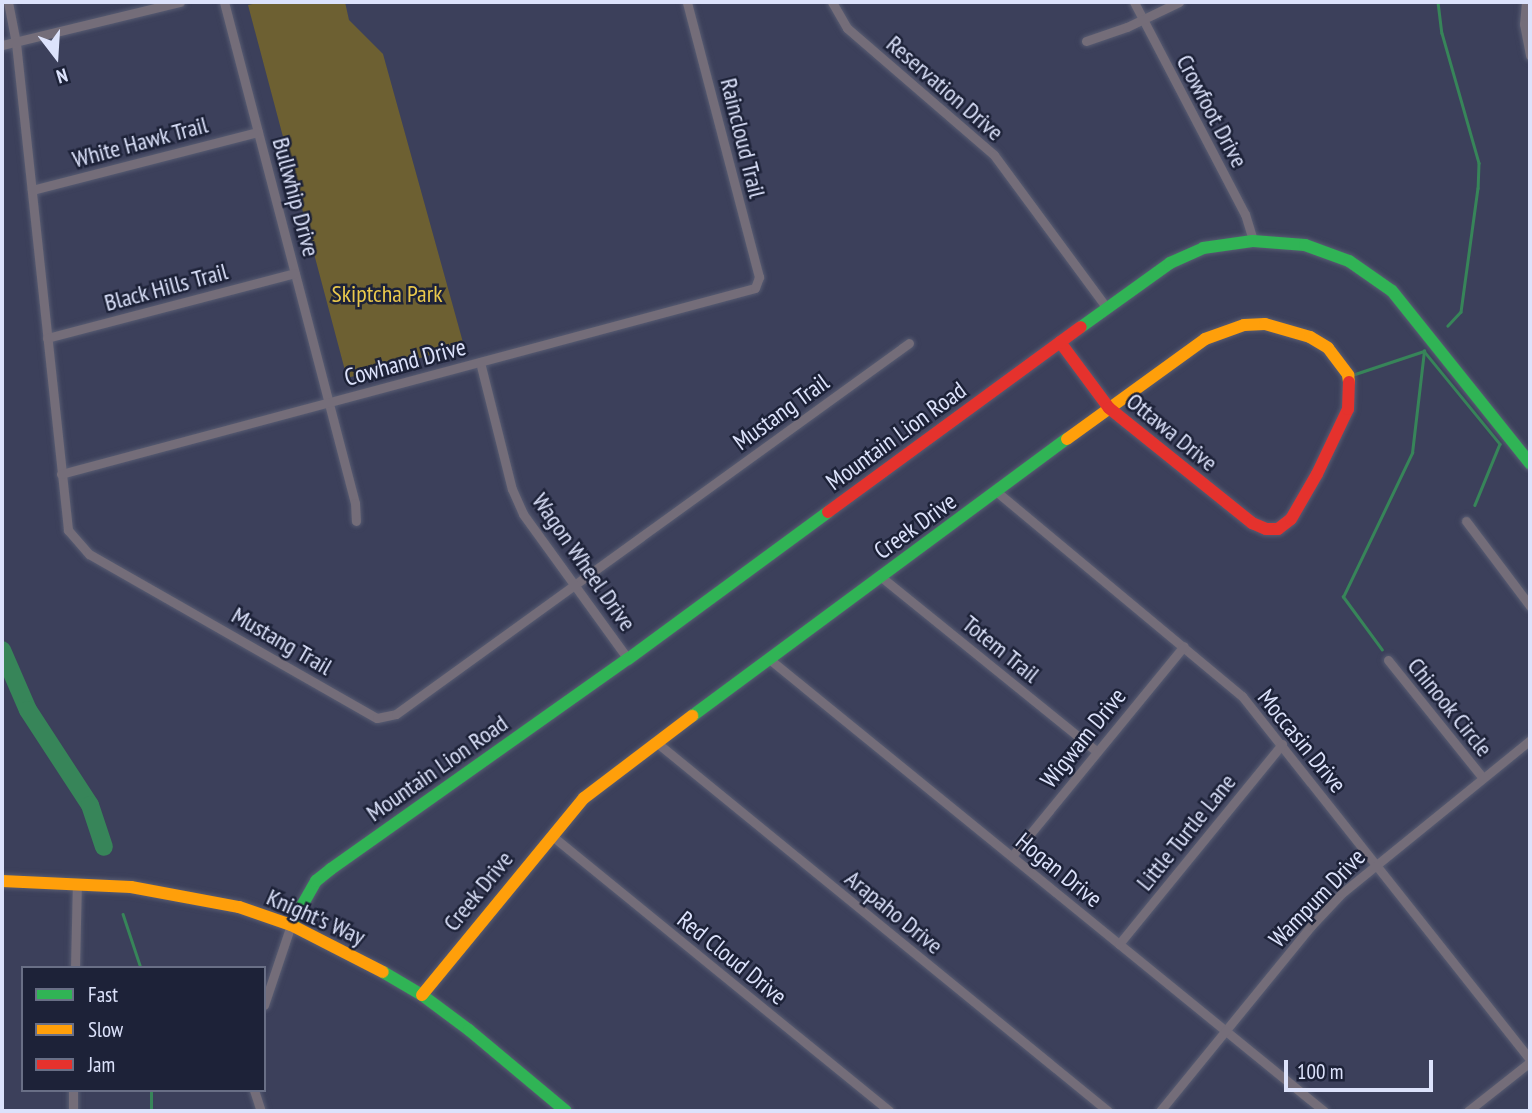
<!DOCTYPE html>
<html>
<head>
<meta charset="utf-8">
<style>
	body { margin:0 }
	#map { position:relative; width:1532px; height:1113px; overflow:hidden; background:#3c405b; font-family:"PT Sans Narrow",sans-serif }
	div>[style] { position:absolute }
	.green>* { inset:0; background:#6d6032 }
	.stream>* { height:2.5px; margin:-1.25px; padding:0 1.25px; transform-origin:1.25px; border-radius:1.25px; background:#378559 }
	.river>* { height:18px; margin:-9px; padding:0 9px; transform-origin:9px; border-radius:9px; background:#378559 }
	.roads { filter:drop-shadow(0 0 2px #585c72) drop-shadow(0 0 2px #585c72) }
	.street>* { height:9px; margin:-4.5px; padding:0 4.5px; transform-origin:4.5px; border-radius:4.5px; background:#746d79 }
	.fast>* { height:12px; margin:-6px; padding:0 6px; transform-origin:6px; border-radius:6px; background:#30b455 }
	.slow>* { height:12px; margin:-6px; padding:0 6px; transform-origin:6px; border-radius:6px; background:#ff9f0a }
	.jam>* { height:12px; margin:-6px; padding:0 6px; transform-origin:6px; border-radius:6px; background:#e5322d }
	span { translate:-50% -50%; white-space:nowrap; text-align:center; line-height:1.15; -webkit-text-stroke:5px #1d2238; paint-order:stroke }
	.street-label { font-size:24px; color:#dce2fb }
	.park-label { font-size:24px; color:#e9c84c }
	.frame { position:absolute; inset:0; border:4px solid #dce2fb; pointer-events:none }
	.legend { position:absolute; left:21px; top:966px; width:245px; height:126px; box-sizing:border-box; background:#1d2238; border:2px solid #696f86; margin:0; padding:9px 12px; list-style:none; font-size:21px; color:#dce2fb }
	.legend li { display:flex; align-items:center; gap:14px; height:35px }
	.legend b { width:35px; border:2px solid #696f86 }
	.north { position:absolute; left:21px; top:21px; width:70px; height:70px; -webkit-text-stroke:5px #1d2238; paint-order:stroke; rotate:163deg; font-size:19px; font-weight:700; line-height:28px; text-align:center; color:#dce2fb }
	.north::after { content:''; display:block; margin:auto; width:24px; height:32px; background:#dce2fb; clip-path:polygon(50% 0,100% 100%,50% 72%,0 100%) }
	.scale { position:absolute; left:1284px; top:1060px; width:149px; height:32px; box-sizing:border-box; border:4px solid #dce2fb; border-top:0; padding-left:9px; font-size:21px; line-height:24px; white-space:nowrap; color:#dce2fb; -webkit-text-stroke:5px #1d2238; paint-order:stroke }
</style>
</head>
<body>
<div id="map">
	<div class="green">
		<i style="clip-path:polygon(262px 2px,345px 2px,349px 20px,383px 54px,464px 346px,347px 378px,248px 5px)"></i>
	</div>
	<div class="stream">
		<i style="left:1438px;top:2px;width:31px;rotate:83deg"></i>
		<i style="left:1442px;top:33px;width:135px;rotate:74.1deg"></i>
		<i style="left:1479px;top:163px;width:25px;rotate:92deg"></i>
		<i style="left:1478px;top:188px;width:125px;rotate:97.8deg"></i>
		<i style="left:1461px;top:312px;width:19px;rotate:133deg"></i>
		<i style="left:1424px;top:351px;width:120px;rotate:50.7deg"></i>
		<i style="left:1500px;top:444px;width:66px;rotate:112.3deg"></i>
		<i style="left:1355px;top:374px;width:73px;rotate:-18.4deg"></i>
		<i style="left:1382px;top:650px;width:66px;rotate:-126.3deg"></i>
		<i style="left:1343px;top:597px;width:160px;rotate:-64.4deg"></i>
		<i style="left:1412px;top:453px;width:103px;rotate:-83.3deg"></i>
		<i style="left:123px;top:914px;width:57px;rotate:71.6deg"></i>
		<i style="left:151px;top:1111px;width:21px;rotate:-90deg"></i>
	</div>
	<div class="river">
		<i style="left:2px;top:650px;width:65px;rotate:66.6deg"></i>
		<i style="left:28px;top:710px;width:113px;rotate:56.9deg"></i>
		<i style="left:90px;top:805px;width:44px;rotate:71.6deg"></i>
	</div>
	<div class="roads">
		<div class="street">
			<i style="left:8px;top:2px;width:42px;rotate:79deg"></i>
			<i style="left:16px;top:43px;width:490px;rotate:83.9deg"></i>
			<i style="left:68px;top:530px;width:32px;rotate:49deg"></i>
			<i style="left:89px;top:554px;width:331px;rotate:29.7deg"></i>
			<i style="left:377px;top:718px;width:19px;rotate:-12deg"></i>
			<i style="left:396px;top:714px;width:633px;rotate:-35.87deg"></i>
			<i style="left:224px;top:2px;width:518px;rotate:75.35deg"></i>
			<i style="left:355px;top:503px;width:18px;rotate:87deg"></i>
			<i style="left:832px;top:2px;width:30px;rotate:60deg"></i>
			<i style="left:847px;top:28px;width:194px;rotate:40.8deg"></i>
			<i style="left:994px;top:155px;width:190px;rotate:53.6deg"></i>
			<i style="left:1134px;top:2px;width:239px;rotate:62.4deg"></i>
			<i style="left:1245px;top:214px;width:28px;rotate:73deg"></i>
			<i style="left:1526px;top:2px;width:22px;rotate:95deg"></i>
			<i style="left:1524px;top:24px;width:32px;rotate:79deg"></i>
			<i style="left:1086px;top:41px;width:43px;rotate:-18.9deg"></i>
			<i style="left:1127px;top:27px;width:58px;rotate:-25.7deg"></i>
			<i style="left:2px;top:45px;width:183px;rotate:-13.6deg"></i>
			<i style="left:32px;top:190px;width:233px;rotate:-14.4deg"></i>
			<i style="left:47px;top:338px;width:256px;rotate:-14.7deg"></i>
			<i style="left:480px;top:362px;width:131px;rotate:75.9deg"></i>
			<i style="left:512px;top:489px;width:27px;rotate:66deg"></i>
			<i style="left:523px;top:514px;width:179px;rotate:54.1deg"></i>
			<i style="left:61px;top:474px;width:718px;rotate:-15deg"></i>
			<i style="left:755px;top:288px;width:12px;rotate:-70deg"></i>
			<i style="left:759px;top:277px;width:284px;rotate:-104.7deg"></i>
			<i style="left:997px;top:492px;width:319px;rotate:39.8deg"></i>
			<i style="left:1242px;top:696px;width:463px;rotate:51.6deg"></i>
			<i style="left:1466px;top:521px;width:106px;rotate:53deg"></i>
			<i style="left:880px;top:576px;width:279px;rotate:39deg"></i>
			<i style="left:768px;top:658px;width:717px;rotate:39.17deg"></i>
			<i style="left:1388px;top:660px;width:151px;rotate:51.2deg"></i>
			<i style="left:656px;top:742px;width:583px;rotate:39.23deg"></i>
			<i style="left:551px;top:835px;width:436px;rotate:39.2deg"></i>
			<i style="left:1012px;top:856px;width:271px;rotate:-50.7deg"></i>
			<i style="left:1119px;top:944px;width:258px;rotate:-50.8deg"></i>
			<i style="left:75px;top:968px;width:85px;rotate:-88.7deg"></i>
			<i style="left:264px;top:1005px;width:84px;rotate:-71.4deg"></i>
			<i style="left:254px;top:1090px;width:22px;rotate:72deg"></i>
			<i style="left:73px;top:1111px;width:21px;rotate:-90deg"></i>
			<i style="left:1160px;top:1111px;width:239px;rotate:-50.8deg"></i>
			<i style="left:1311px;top:926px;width:45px;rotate:-46.8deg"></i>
			<i style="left:1342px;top:893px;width:242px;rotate:-39.1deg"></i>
			<i style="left:1468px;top:1111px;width:79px;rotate:-38.3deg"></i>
		</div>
		<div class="fast">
			<i style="left:1081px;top:327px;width:110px;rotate:-35.7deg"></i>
			<i style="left:1170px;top:263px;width:36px;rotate:-24deg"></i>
			<i style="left:1203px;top:248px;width:50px;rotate:-8deg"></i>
			<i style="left:1253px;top:241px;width:52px;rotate:4.4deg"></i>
			<i style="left:1305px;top:245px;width:47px;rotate:20deg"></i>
			<i style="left:1349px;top:261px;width:52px;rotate:34.9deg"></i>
			<i style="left:1392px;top:291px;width:221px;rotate:51.3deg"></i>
			<i style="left:692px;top:716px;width:466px;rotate:-36.5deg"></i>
			<i style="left:291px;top:925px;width:51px;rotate:-60.4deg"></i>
			<i style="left:316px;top:881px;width:19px;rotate:-39deg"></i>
			<i style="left:331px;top:869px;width:364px;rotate:-35.3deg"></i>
			<i style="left:628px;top:659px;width:248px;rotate:-36.3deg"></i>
			<i style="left:383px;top:972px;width:45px;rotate:30.5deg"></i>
			<i style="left:422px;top:995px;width:59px;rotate:36.7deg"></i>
			<i style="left:469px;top:1030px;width:126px;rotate:39.9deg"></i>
		</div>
		<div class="slow">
			<i style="left:1067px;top:439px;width:170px;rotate:-35.9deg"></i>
			<i style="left:1205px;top:339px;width:41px;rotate:-19.7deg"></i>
			<i style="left:1244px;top:325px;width:21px;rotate:-3deg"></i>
			<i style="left:1265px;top:324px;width:47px;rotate:16.1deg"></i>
			<i style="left:1310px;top:337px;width:21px;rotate:31deg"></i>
			<i style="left:1328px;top:348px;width:34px;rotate:53deg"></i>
			<i style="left:1348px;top:375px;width:7px;rotate:82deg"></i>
			<i style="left:2px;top:881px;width:129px;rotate:2.7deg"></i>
			<i style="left:131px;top:887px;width:110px;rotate:10.5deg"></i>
			<i style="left:239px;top:907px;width:55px;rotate:19.1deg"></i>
			<i style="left:291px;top:925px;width:103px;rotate:27.1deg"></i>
			<i style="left:422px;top:995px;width:255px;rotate:-50.6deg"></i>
			<i style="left:584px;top:798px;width:136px;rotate:-37.2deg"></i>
		</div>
		<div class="jam">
			<i style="left:1060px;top:342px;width:82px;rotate:53.4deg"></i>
			<i style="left:1109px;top:408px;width:184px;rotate:38.8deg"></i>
			<i style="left:1252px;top:523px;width:15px;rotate:23deg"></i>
			<i style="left:1266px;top:529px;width:12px"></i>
			<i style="left:1278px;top:529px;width:16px;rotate:-38deg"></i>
			<i style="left:1291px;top:519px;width:52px;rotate:-60deg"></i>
			<i style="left:1317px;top:474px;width:72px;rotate:-64.5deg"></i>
			<i style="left:1348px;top:409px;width:27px;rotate:-88deg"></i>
			<i style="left:828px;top:512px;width:313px;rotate:-36.2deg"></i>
		</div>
	</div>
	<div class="street-label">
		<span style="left:945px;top:88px;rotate:41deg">Reservation Drive</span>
		<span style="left:1212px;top:111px;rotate:62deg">Crowfoot Drive</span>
		<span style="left:743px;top:138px;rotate:76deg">Raincloud Trail</span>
		<span style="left:140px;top:142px;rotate:-15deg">White Hawk Trail</span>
		<span style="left:296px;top:197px;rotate:75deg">Bullwhip Drive</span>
		<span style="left:166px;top:287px;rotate:-15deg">Black Hills Trail</span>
		<span style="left:405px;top:362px;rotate:-15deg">Cowhand Drive</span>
		<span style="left:781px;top:412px;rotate:-36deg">Mustang Trail</span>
		<span style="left:1172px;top:432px;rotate:39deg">Ottawa Drive</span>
		<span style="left:896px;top:436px;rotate:-36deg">Mountain Lion Road</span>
		<span style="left:915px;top:526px;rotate:-36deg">Creek Drive</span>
		<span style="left:584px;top:562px;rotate:55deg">Wagon Wheel Drive</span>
		<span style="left:282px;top:641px;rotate:30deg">Mustang Trail</span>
		<span style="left:1001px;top:649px;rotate:39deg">Totem Trail</span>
		<span style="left:1450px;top:707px;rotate:51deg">Chinook Circle</span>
		<span style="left:1083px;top:738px;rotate:-51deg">Wigwam Drive</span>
		<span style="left:1302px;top:741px;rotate:51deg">Moccasin Drive</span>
		<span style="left:437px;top:768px;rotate:-35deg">Mountain Lion Road</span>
		<span style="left:1186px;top:832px;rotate:-51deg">Little Turtle Lane</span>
		<span style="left:1059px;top:870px;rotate:39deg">Hogan Drive</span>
		<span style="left:478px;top:891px;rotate:-51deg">Creek Drive</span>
		<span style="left:1317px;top:898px;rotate:-46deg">Wampum Drive</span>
		<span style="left:894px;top:912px;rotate:39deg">Arapaho Drive</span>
		<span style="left:316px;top:917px;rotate:24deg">Knight's Way</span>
		<span style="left:732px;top:958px;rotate:39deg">Red Cloud Drive</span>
	</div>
	<div class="park-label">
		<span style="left:387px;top:294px">Skiptcha Park</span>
	</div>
	<div class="frame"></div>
	<ul class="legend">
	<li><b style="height:9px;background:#30b455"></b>Fast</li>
	<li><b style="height:9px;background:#ff9f0a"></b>Slow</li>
	<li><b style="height:9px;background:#e5322d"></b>Jam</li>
	</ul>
	<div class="north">N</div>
	<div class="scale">100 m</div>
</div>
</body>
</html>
